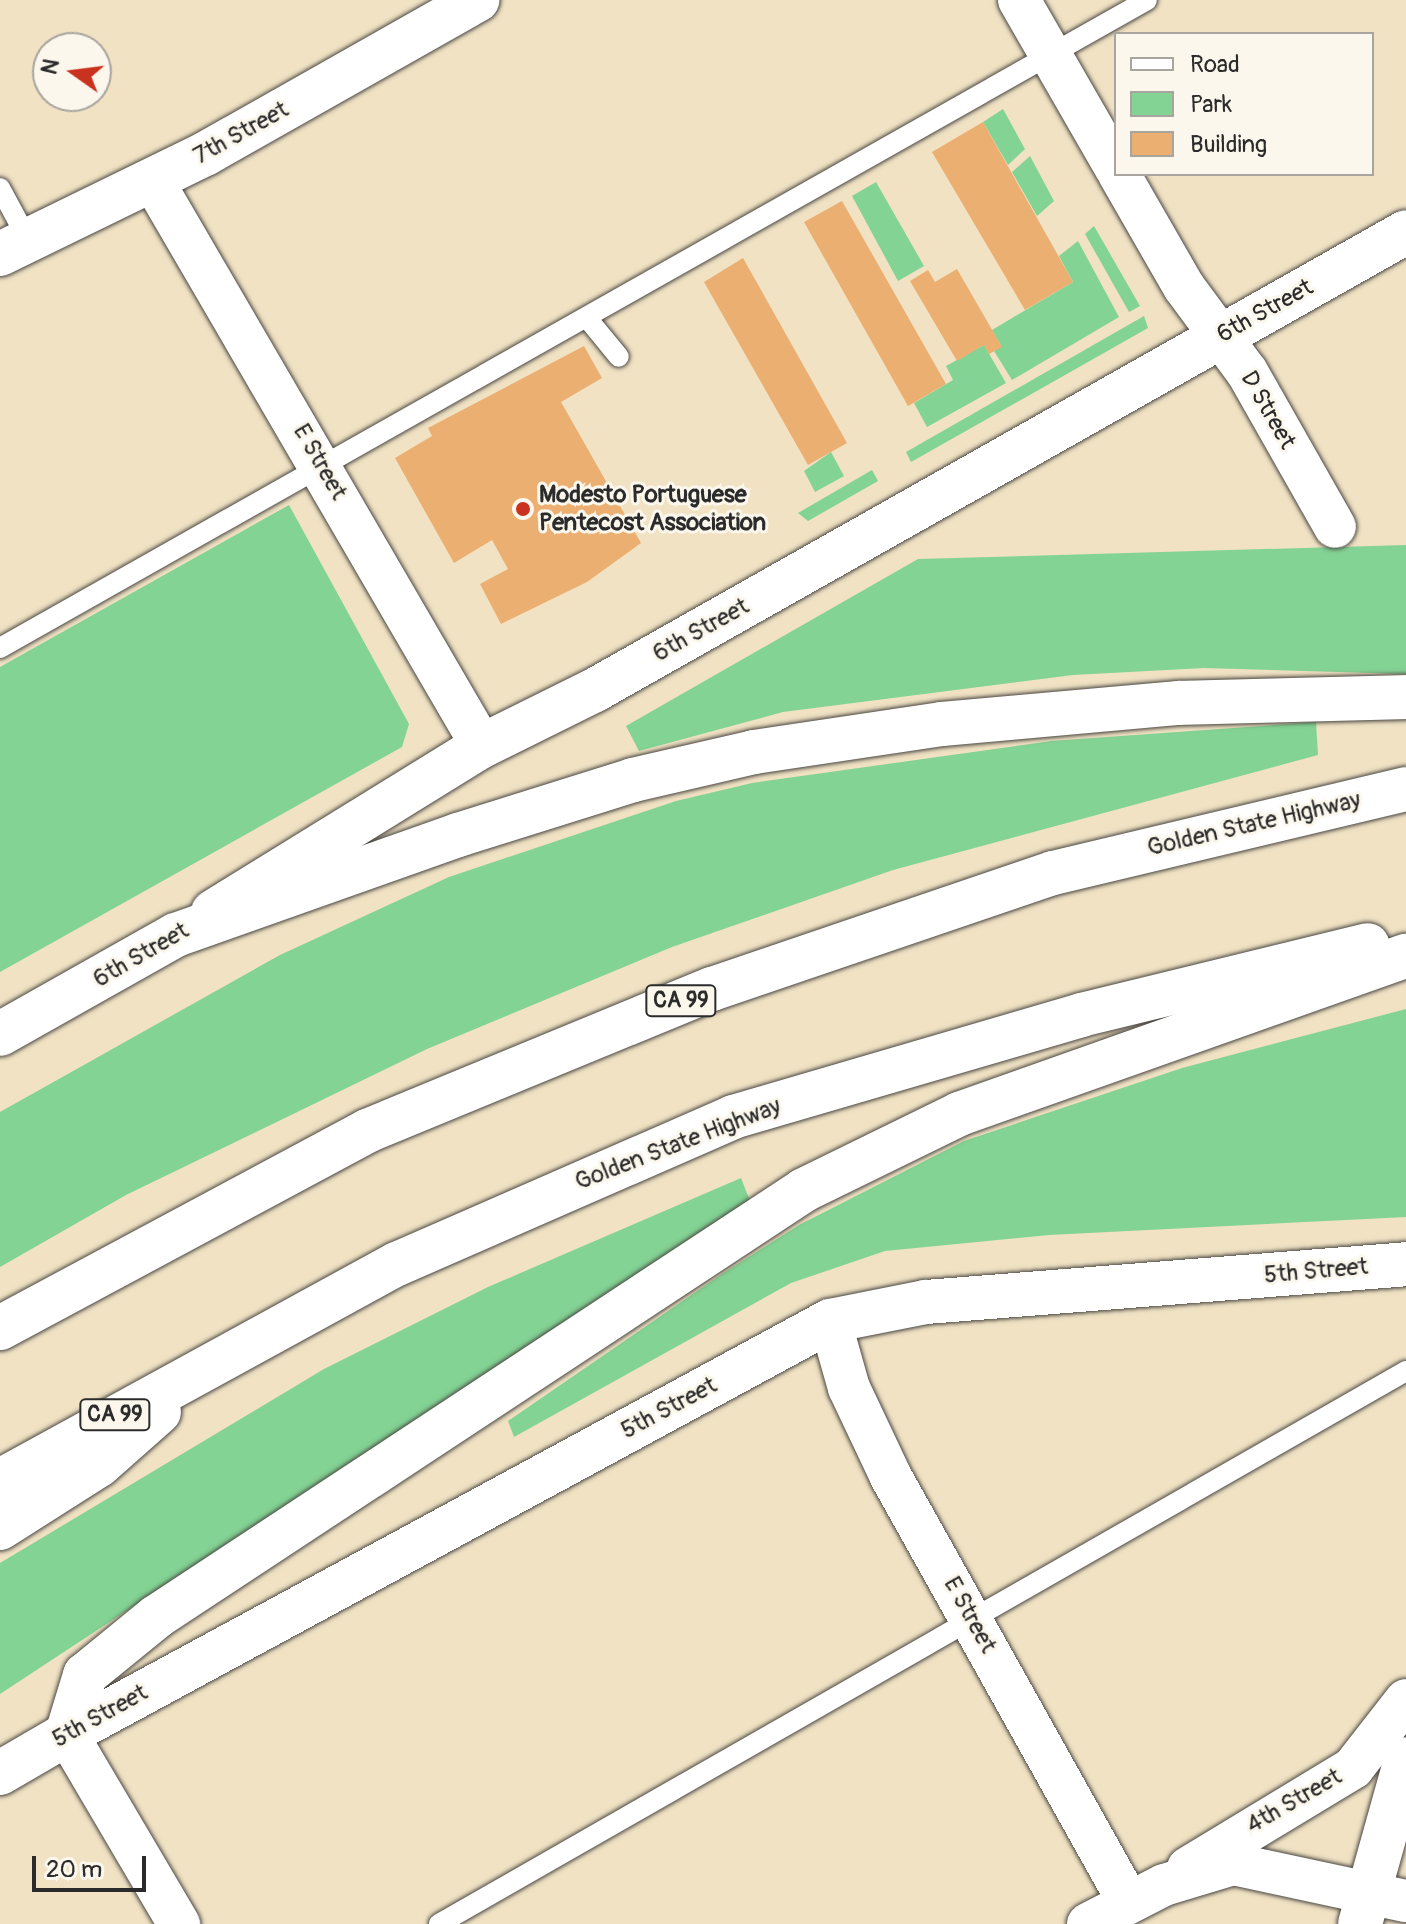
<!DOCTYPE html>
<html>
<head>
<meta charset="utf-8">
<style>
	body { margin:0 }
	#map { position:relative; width:1406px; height:1924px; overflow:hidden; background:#f0e2c3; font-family:Pangolin,sans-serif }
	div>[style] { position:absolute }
	.green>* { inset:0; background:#83d394 }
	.building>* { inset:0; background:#ebaf72 }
	.roads { filter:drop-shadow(0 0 2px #494642) drop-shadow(0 0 2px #494642) }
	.lane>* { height:20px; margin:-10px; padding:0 10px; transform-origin:10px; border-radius:10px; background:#fff }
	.street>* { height:42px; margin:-21px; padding:0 21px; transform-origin:21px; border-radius:21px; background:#fff }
	.secondary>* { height:44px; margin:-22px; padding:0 22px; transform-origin:22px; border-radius:22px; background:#fff }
	.primary>* { height:44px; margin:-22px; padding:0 22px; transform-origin:22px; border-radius:22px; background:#fff }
	.highway>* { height:44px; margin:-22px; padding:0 22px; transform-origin:22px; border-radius:22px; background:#fff }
	.dots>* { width:22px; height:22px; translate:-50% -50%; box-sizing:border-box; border:4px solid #fbf7ec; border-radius:50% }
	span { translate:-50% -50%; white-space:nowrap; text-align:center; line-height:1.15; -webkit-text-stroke:6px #fbf7ec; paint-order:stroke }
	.shield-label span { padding:2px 6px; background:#fbf7ec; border:2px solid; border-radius:6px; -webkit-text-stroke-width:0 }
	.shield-label { font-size:22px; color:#2b2b2b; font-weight:700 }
	.street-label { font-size:24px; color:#2b2b2b }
	.poi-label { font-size:24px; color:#2b2b2b; font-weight:700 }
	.left { translate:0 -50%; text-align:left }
	.legend { position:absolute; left:1114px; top:32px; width:260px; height:144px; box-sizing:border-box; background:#fbf7ec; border:2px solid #a8a59f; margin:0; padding:10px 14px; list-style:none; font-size:24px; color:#2b2b2b }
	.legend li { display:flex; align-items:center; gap:16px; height:40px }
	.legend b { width:40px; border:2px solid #a8a59f }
	.north { position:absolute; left:32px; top:32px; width:80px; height:80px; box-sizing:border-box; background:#fbf7ec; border:2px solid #a8a59f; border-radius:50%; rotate:284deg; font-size:22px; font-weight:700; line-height:32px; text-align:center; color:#2b2b2b }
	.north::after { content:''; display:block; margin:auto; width:28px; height:36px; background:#c8321e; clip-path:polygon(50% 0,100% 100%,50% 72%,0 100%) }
	.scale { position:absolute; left:32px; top:1856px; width:114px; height:36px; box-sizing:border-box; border:4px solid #2b2b2b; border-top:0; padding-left:10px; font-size:24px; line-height:28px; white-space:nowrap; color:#2b2b2b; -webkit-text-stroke:6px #fbf7ec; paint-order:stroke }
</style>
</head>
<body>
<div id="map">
	<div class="green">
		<i style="clip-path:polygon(1003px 109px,1025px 149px,1008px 165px,983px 122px)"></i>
		<i style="clip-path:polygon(1030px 156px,1054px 201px,1037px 216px,1012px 172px)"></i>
		<i style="clip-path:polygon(876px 182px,924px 266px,898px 281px,852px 196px)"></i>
		<i style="clip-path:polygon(1094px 226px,1140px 306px,1129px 312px,1085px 234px)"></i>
		<i style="clip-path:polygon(1078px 241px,1119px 317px,1012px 380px,994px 351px,1001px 346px,992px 330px,1073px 282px,1059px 256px)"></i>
		<i style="clip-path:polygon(1144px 316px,1148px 328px,911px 462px,906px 452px)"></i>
		<i style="clip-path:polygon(984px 345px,1006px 383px,927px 427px,914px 403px,953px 380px,946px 366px)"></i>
		<i style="clip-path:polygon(831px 452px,844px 476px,815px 492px,804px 471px)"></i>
		<i style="clip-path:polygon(872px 470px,878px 481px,808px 521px,798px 513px)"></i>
		<i style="clip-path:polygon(289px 505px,409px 724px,402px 747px,0 972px,0 667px)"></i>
		<i style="clip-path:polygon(1406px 545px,1406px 674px,1204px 668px,1073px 675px,783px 712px,639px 751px,626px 726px,918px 559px)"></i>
		<i style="clip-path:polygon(1316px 722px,1318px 755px,893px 870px,672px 947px,427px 1049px,126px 1195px,0 1267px,0 1112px,280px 955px,449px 877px,676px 801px,752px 783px,1051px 741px)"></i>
		<i style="clip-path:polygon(1406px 1009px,1406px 1217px,1049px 1235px,885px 1251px,791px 1283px,514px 1437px,508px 1421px,722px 1274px,799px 1225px,964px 1141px,1182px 1068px)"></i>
		<i style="clip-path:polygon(741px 1178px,750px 1201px,0 1694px,0 1563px,324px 1369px,488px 1287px)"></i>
	</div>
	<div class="building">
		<i style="clip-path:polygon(983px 122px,1073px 282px,1025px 310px,932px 152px)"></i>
		<i style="clip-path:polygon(842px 201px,946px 384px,908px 406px,804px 222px)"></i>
		<i style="clip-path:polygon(743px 258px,847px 443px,808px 465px,704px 282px)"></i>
		<i style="clip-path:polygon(957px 269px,1002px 347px,989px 354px,984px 345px,957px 361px,910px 281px,928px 270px,935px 282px)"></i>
		<i style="clip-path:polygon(584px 346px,602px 378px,561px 402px,641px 543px,587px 582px,501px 624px,480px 584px,508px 569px,492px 540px,454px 563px,395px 458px,432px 436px,428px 428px)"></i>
	</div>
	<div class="roads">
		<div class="lane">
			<i style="left:0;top:188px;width:57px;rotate:61.6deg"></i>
			<i style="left:587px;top:318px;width:50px;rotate:50.6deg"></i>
			<i style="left:0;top:648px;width:1317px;rotate:-29.46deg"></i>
			<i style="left:439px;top:1924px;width:1114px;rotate:-29.76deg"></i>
		</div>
		<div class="street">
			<i style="left:1019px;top:0;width:195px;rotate:60.1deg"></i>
			<i style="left:1119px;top:174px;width:130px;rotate:60.1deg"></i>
			<i style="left:1184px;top:287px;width:106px;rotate:53.5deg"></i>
			<i style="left:1247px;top:372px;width:178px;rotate:60.4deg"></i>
			<i style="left:153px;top:181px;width:654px;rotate:59.79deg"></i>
			<i style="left:830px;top:1321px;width:70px;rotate:74.2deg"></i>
			<i style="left:849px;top:1388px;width:98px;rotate:64.7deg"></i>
			<i style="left:891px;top:1477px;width:487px;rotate:60.8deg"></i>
			<i style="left:67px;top:1734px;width:221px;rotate:59.5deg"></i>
			<i style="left:1188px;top:1868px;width:193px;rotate:-31.2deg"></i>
			<i style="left:1353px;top:1768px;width:86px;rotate:-52.1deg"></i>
			<i style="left:1088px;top:1924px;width:85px;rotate:-27.2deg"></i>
			<i style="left:1164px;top:1885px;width:72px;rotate:-16.9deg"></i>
			<i style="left:1233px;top:1864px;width:177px;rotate:12.1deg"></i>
		</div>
		<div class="secondary">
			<i style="left:0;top:254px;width:228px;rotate:-26deg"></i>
			<i style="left:205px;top:154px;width:313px;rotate:-29.5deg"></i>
			<i style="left:213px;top:912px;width:316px;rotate:-31.7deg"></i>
			<i style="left:482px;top:746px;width:126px;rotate:-26.4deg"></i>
			<i style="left:595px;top:690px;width:931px;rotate:-29.45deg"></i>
			<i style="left:67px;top:1734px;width:868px;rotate:-28.43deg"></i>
			<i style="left:830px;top:1321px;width:98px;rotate:-11.2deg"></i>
			<i style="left:926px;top:1302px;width:482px;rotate:-4.5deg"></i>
			<i style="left:1360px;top:1924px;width:171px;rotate:-74.4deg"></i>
		</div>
		<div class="primary">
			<i style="left:0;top:1034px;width:202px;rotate:-29.4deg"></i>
			<i style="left:0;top:1773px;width:78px;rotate:-30.2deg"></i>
		</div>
		<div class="highway">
			<i style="left:176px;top:935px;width:299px;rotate:-19.5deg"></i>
			<i style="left:458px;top:835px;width:183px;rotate:-17.4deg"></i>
			<i style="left:633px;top:780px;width:124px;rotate:-13deg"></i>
			<i style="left:754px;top:752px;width:190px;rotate:-8.5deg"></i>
			<i style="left:942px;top:724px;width:238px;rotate:-5.1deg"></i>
			<i style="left:1179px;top:703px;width:227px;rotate:-1.5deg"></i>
			<i style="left:0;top:1328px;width:417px;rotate:-28.2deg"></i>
			<i style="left:367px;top:1131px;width:373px;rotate:-22.4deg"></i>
			<i style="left:712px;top:989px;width:360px;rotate:-18.8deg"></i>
			<i style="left:1053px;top:873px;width:363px;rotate:-13.4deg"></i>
			<i style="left:0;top:1481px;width:452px;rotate:-28.7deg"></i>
			<i style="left:397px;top:1264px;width:367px;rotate:-23.6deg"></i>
			<i style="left:733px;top:1117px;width:363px;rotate:-16.3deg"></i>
			<i style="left:1081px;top:1015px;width:295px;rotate:-13.7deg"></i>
			<i style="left:0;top:1528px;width:117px;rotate:-32.5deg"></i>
			<i style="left:99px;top:1465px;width:80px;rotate:-41.5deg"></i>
			<i style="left:67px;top:1734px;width:62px;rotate:-73deg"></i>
			<i style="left:85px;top:1675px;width:92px;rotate:-39.2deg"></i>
			<i style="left:156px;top:1617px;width:776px;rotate:-33.38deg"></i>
			<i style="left:804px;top:1190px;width:173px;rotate:-26.1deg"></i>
			<i style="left:959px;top:1114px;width:474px;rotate:-19.5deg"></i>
		</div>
	</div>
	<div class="dots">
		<i style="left:523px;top:509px;background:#c8321e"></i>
	</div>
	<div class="shield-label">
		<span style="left:681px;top:1001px">CA 99</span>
		<span style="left:115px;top:1415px">CA 99</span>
	</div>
	<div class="street-label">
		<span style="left:241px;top:133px;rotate:-29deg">7th Street</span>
		<span style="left:1265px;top:311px;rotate:-29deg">6th Street</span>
		<span style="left:1268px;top:410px;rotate:60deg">D Street</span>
		<span style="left:320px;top:462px;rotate:60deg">E Street</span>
		<span style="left:701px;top:630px;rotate:-29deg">6th Street</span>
		<span style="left:1254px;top:824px;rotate:-13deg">Golden State Highway</span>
		<span style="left:141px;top:955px;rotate:-30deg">6th Street</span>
		<span style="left:678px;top:1144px;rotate:-21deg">Golden State Highway</span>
		<span style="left:1316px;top:1271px;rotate:-5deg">5th Street</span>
		<span style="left:669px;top:1408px;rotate:-28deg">5th Street</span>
		<span style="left:970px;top:1615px;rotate:61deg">E Street</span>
		<span style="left:100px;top:1716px;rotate:-29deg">5th Street</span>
		<span style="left:1294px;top:1801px;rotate:-30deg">4th Street</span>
	</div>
	<div class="poi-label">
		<span class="left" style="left:539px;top:509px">Modesto Portuguese<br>Pentecost Association</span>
	</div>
	<ul class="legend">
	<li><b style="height:10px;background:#fff"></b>Road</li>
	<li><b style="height:22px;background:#83d394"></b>Park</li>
	<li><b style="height:22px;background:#ebaf72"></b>Building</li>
	</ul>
	<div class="north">N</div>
	<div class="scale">20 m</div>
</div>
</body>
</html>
